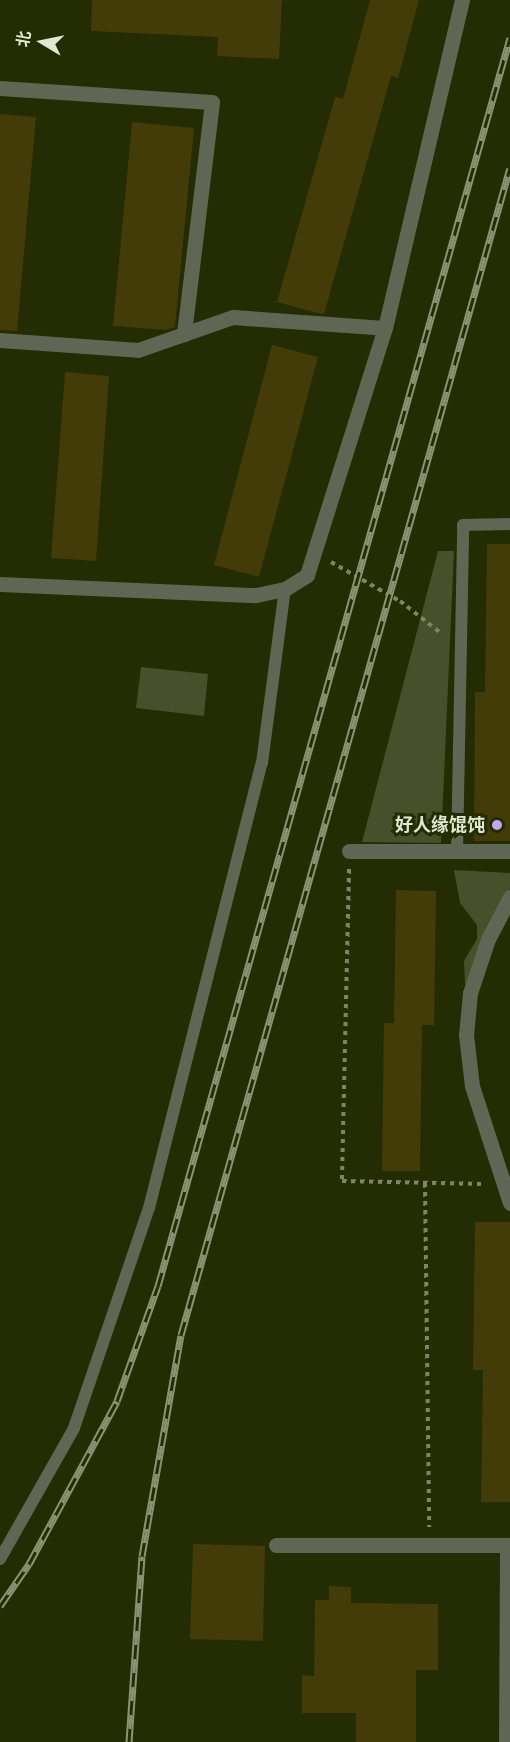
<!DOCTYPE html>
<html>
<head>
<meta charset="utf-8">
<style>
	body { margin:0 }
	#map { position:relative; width:510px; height:1742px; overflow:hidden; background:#232c02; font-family:Karla,"Noto Sans SC",sans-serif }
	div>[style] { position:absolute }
	.green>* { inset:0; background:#46502a }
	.building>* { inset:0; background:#433c09 }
	.path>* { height:4px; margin-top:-2px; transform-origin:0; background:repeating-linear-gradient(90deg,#7d8565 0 4.5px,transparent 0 9px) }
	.service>* { height:12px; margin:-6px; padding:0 6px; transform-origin:6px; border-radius:6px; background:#606654 }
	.minor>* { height:15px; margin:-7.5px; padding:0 7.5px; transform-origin:7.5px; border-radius:7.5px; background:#606654 }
	.rail>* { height:7px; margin-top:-3.5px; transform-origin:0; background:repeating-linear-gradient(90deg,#232c02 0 14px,#8b9374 0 28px); box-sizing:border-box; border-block:2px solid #8b9374 }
	.dots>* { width:16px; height:16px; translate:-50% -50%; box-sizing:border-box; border:3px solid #232c02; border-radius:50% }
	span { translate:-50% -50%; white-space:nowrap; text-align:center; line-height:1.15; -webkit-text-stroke:6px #232c02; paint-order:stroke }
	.poi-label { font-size:18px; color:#e1e8d1; font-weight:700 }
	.right { translate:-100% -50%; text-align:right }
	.north { position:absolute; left:12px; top:12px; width:60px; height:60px; -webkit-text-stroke:4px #232c02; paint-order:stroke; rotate:280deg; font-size:16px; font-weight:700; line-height:24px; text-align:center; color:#e1e8d1 }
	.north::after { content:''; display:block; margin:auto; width:21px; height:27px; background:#e1e8d1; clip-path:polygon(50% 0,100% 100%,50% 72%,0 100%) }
</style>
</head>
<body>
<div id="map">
	<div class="green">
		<i style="clip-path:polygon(438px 551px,454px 551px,441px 843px,362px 842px)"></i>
		<i style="clip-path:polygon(141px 667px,208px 674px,204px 716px,136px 708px)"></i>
		<i style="clip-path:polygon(454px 870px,510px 873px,510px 888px,465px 986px,464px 961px,477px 939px,477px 925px,460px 903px)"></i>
	</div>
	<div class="building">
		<i style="clip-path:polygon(92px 0,282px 0,279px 59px,217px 56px,218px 37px,91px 31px)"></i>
		<i style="clip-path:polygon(370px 0,419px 0,398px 78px,391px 76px,324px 314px,317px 313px,277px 302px,335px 97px,343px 99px)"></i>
		<i style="clip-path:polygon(0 114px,36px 117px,17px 331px,0 330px)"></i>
		<i style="clip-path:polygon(132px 122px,194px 128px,175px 327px,166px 330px,113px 326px)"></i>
		<i style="clip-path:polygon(272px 345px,318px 357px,259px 577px,214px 565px)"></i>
		<i style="clip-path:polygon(65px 372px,109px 376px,96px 561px,51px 558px)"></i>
		<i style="clip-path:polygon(487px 544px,510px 544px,510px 841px,474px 841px,475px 692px,485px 692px)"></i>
		<i style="clip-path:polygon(396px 890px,436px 891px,434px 1025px,422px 1025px,420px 1171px,382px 1171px,384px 1023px,394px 1023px)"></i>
		<i style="clip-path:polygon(475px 1222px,510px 1222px,510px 1502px,481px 1502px,483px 1370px,473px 1370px)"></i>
		<i style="clip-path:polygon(193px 1544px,265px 1546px,263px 1641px,190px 1639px)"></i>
		<i style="clip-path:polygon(329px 1586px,351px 1587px,351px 1603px,438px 1604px,438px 1670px,416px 1670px,416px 1742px,356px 1742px,356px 1713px,302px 1713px,302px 1675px,314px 1676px,315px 1600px,329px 1600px)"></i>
	</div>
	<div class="path">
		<i style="left:331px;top:562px;width:79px;rotate:29.5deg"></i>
		<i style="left:400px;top:601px;width:53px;rotate:38.2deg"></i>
		<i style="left:349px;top:869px;width:312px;rotate:91.3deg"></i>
		<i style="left:342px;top:1181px;width:142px;rotate:1.2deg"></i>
		<i style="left:425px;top:1183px;width:344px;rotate:89.3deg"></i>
	</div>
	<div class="service">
		<i style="left:457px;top:851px;width:326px;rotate:-88.9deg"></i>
		<i style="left:463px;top:525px;width:47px;rotate:-1.2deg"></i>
		<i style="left:0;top:1559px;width:150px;rotate:-60.5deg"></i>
		<i style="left:74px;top:1428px;width:232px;rotate:-71.2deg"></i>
		<i style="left:149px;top:1208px;width:459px;rotate:-75.8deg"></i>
		<i style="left:262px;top:763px;width:176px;rotate:-82.5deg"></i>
	</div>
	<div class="minor">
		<i style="left:0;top:88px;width:212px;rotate:3.8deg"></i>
		<i style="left:212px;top:102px;width:234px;rotate:96.9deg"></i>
		<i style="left:0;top:340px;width:138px;rotate:4.1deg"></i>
		<i style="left:138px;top:350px;width:101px;rotate:-19.2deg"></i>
		<i style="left:233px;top:317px;width:152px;rotate:4.1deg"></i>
		<i style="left:0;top:584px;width:256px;rotate:2.5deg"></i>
		<i style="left:256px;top:595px;width:30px;rotate:-12deg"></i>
		<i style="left:285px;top:589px;width:26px;rotate:-32deg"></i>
		<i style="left:307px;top:575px;width:259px;rotate:-72.5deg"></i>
		<i style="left:385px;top:328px;width:337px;rotate:-76.8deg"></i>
		<i style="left:349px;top:851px;width:161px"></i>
		<i style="left:510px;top:897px;width:47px;rotate:117.6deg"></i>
		<i style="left:488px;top:939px;width:57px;rotate:108.4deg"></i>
		<i style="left:470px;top:993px;width:42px;rotate:95.4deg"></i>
		<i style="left:466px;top:1035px;width:51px;rotate:83.3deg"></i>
		<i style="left:472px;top:1086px;width:123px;rotate:72deg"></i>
		<i style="left:276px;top:1545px;width:234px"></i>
		<i style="left:506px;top:1742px;width:197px;rotate:-89.7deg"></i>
	</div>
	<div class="rail">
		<i style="left:0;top:1606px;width:51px;rotate:-55.4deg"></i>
		<i style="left:29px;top:1564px;width:185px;rotate:-61.6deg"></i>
		<i style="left:117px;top:1401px;width:122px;rotate:-70.4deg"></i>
		<i style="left:158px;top:1286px;width:1297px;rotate:-74.25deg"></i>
		<i style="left:129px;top:1742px;width:186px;rotate:-86deg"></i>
		<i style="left:142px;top:1556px;width:224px;rotate:-80deg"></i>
		<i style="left:181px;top:1335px;width:1212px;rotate:-74.26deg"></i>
	</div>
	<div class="dots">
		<i style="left:497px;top:825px;background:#c3a7f2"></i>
	</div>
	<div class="poi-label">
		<span class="right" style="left:485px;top:825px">好人缘馄饨</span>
	</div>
	<div class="north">北</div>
</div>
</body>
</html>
